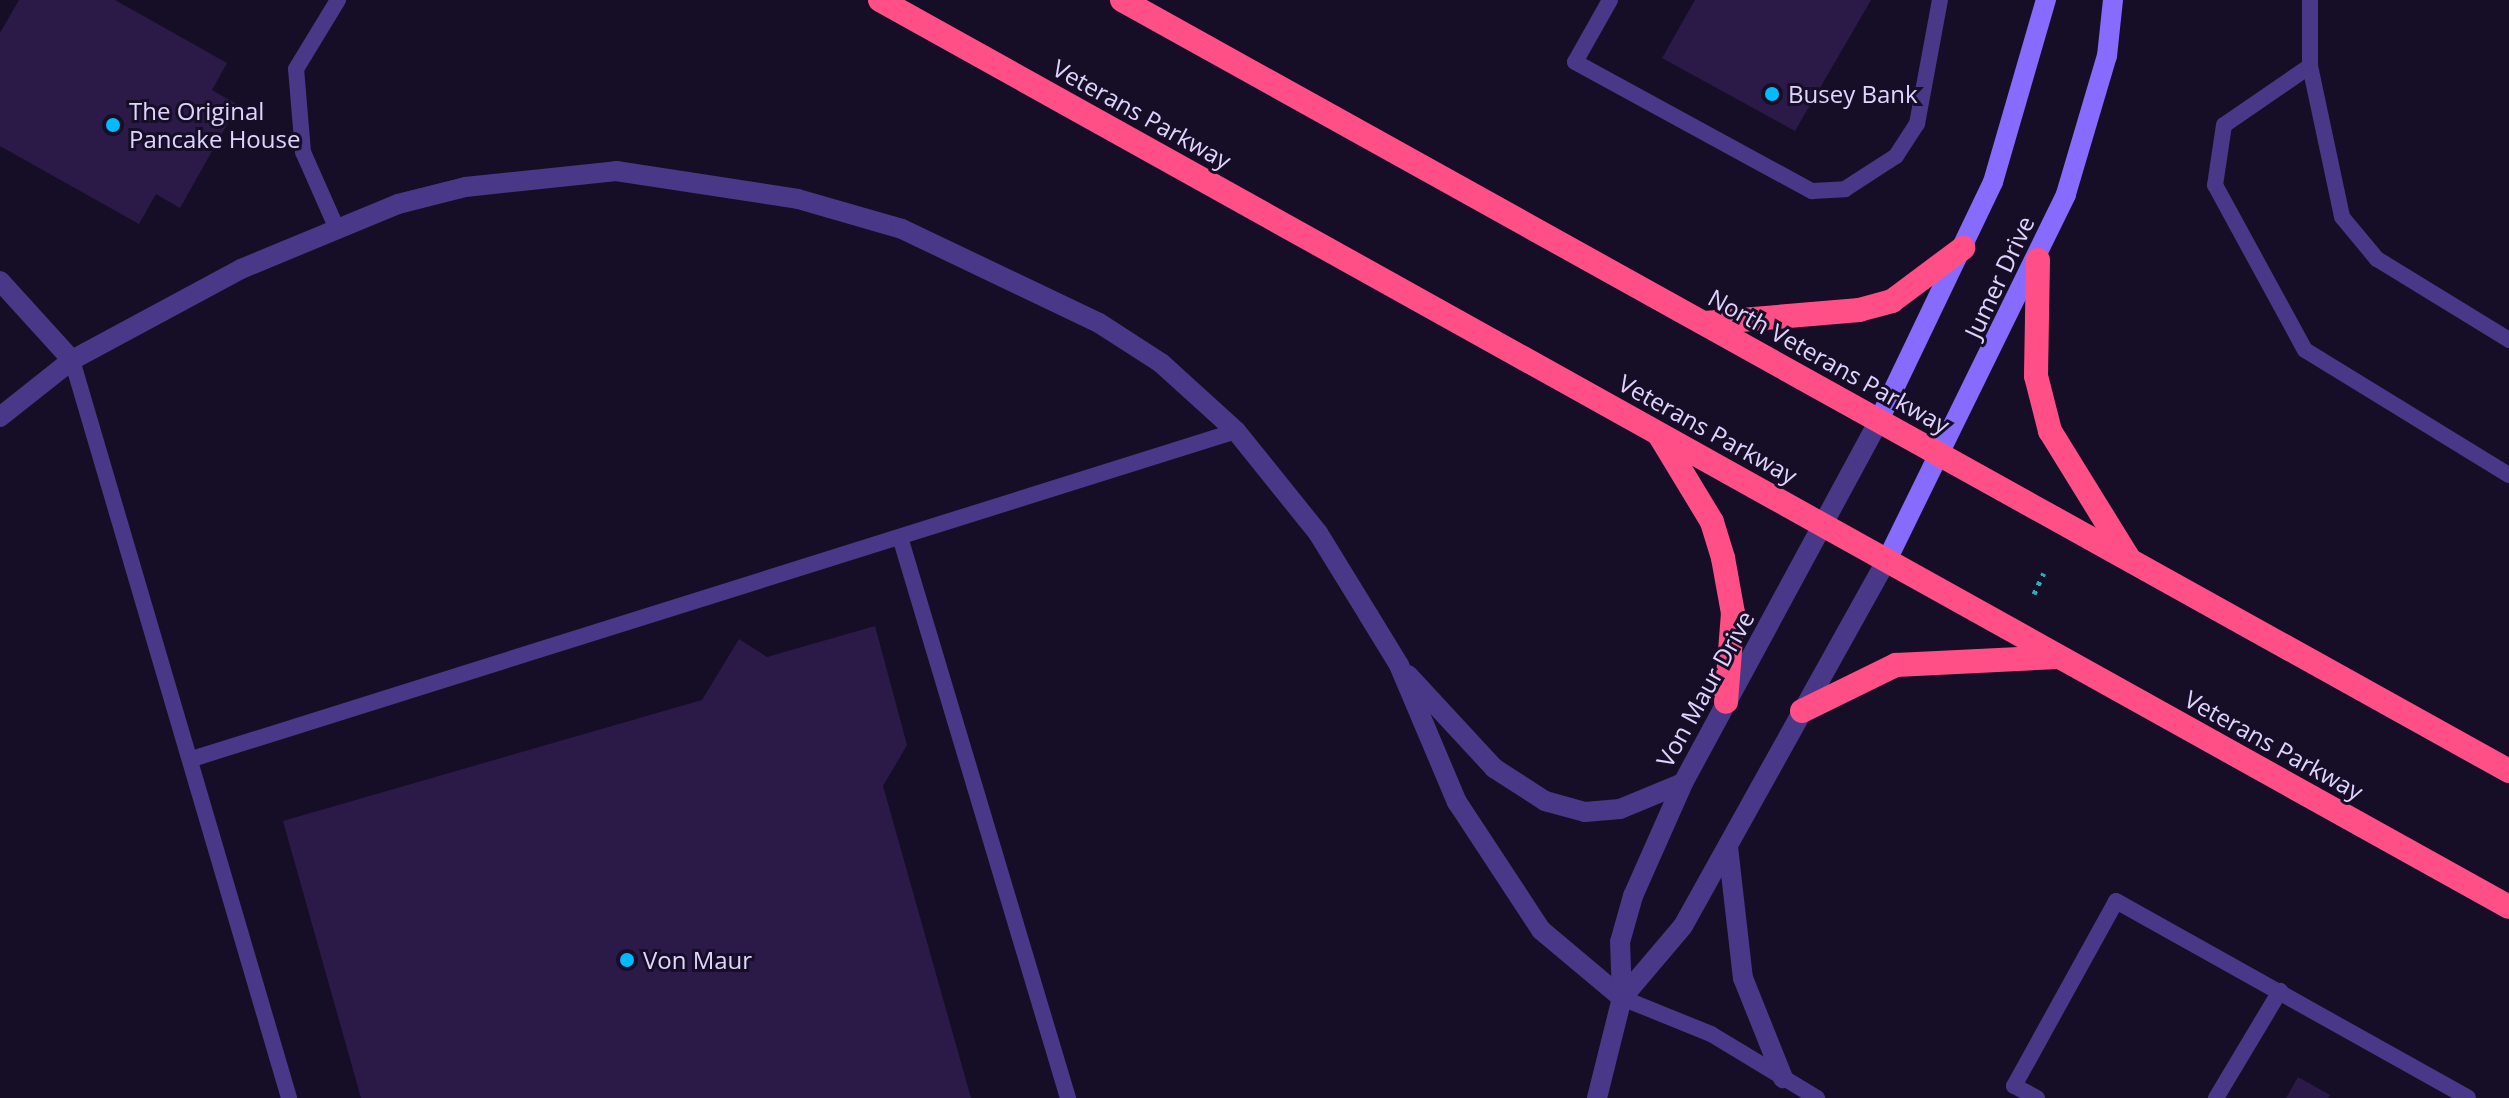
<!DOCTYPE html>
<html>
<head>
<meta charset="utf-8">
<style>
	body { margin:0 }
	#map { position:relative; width:2509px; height:1098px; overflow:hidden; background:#160e26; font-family:"Open Sans",sans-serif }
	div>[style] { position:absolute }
	.building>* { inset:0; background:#2b1a48 }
	.path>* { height:5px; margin-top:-2.5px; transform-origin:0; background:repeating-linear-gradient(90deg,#2bacbb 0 4px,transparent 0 10px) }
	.lane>* { height:16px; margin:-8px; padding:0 8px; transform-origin:8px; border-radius:8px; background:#483887 }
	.street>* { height:20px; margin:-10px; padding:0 10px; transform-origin:10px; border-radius:10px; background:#483887 }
	.secondary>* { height:20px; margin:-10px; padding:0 10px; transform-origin:10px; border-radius:10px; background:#876bff }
	.highway>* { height:24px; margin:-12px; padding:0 12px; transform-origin:12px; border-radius:12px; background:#ff4f86 }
	.dots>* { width:22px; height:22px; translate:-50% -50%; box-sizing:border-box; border:4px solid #160e26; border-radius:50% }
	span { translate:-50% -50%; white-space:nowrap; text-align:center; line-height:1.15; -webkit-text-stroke:6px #160e26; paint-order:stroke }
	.poi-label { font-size:24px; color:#e0d4ff }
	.left { translate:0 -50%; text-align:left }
	.street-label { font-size:24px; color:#e0d4ff }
</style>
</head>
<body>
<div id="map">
	<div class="building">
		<i style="clip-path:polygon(19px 0,115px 0,227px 63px,212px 90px,238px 105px,180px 208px,156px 194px,139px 224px,0 146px,0 33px)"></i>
		<i style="clip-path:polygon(1695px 0,1871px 0,1795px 131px,1662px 58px)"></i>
		<i style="clip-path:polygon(875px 626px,907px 745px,883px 786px,971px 1098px,361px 1098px,283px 821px,702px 700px,739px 639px,767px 657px)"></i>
		<i style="clip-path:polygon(2298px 1077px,2330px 1095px,2328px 1098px,2286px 1098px)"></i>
	</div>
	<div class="path">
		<i style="left:2034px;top:594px;width:23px;rotate:-65deg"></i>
	</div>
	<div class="lane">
		<i style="left:1610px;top:0;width:71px;rotate:119.4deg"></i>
		<i style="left:1575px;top:62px;width:270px;rotate:28.6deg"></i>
		<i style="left:1812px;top:191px;width:33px;rotate:-3deg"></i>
		<i style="left:1845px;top:189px;width:61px;rotate:-32.9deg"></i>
		<i style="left:1896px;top:156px;width:38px;rotate:-57deg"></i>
		<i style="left:1917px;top:124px;width:126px;rotate:-79.5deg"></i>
		<i style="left:2310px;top:0;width:66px;rotate:90deg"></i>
		<i style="left:2310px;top:66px;width:104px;rotate:145.5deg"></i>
		<i style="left:2224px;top:125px;width:61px;rotate:98.5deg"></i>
		<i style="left:2215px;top:185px;width:188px;rotate:61.4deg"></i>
		<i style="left:2305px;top:350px;width:239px;rotate:31.5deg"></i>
		<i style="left:2310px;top:66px;width:154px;rotate:78deg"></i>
		<i style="left:2342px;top:217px;width:55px;rotate:50.2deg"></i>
		<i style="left:2377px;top:259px;width:155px;rotate:31.5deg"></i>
		<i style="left:337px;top:229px;width:84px;rotate:-113.8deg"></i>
		<i style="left:303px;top:152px;width:83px;rotate:-94.8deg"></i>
		<i style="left:296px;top:69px;width:81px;rotate:-58.7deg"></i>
		<i style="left:72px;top:360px;width:769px;rotate:73.61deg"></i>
		<i style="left:900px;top:537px;width:586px;rotate:73.33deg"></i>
		<i style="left:192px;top:759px;width:1094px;rotate:-17.44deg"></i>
		<i style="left:1622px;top:998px;width:96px;rotate:22deg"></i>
		<i style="left:1711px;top:1034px;width:124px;rotate:31.1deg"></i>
		<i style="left:2037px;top:1098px;width:26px;rotate:-152deg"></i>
		<i style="left:2014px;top:1086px;width:211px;rotate:-61.1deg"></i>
		<i style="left:2116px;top:901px;width:403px;rotate:29.2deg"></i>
		<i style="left:2216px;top:1098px;width:125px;rotate:-59.1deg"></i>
	</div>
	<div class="street">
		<i style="left:0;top:281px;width:107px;rotate:47.7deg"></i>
		<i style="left:0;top:417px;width:92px;rotate:-38.4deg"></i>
		<i style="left:72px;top:360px;width:192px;rotate:-28.3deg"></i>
		<i style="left:241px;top:269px;width:170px;rotate:-22.5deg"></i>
		<i style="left:398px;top:204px;width:69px;rotate:-14.2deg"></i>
		<i style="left:465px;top:187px;width:152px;rotate:-6deg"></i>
		<i style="left:616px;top:171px;width:184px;rotate:8.7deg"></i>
		<i style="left:798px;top:199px;width:108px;rotate:16.1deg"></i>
		<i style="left:902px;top:229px;width:218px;rotate:25.5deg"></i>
		<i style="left:1099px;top:323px;width:74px;rotate:32.8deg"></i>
		<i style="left:1161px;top:363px;width:101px;rotate:42.2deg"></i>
		<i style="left:1236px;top:431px;width:131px;rotate:51.2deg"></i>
		<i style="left:1318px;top:533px;width:97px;rotate:58.4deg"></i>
		<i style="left:1369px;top:616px;width:57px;rotate:58.5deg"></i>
		<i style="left:1399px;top:665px;width:149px;rotate:67.1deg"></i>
		<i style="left:1457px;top:802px;width:153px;rotate:56.7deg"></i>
		<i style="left:1541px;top:930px;width:106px;rotate:40deg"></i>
		<i style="left:1408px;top:675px;width:127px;rotate:47.2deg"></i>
		<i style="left:1494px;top:768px;width:61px;rotate:32.9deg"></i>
		<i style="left:1545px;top:801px;width:41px;rotate:15.4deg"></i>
		<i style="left:1585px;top:812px;width:35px;rotate:-5deg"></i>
		<i style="left:1620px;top:809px;width:68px;rotate:-22.4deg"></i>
		<i style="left:1728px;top:847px;width:132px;rotate:83.5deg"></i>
		<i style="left:1743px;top:978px;width:108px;rotate:68.2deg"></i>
		<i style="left:1622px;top:998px;width:94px;rotate:-49.7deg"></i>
		<i style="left:1683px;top:926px;width:419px;rotate:-60.9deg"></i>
		<i style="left:1597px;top:1098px;width:103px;rotate:-76deg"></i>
		<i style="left:1622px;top:998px;width:56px;rotate:-92deg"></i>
		<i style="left:1620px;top:942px;width:48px;rotate:-74.2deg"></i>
		<i style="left:1633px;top:896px;width:124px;rotate:-66.1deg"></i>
		<i style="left:1683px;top:783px;width:413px;rotate:-61.6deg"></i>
	</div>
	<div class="secondary">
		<i style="left:1879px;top:420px;width:264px;rotate:-64.4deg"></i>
		<i style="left:1993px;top:182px;width:190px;rotate:-73.8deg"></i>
		<i style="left:1887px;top:560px;width:407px;rotate:-63.9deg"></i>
		<i style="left:2066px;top:194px;width:144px;rotate:-73.5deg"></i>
		<i style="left:2107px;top:56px;width:56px;rotate:-83.9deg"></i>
	</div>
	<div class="highway">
		<i style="left:880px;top:0;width:1864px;rotate:29.11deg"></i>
		<i style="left:1122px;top:0;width:1587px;rotate:29.07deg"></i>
		<i style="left:2038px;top:260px;width:116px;rotate:91deg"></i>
		<i style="left:2036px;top:376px;width:57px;rotate:75.7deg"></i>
		<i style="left:2050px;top:431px;width:150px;rotate:58.3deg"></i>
		<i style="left:1705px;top:323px;width:155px;rotate:-4.8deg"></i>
		<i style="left:1859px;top:310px;width:34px;rotate:-15deg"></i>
		<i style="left:1892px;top:301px;width:89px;rotate:-36.7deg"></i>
		<i style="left:1660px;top:436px;width:100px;rotate:58.8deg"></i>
		<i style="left:1712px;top:522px;width:38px;rotate:73deg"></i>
		<i style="left:1723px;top:558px;width:56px;rotate:79.7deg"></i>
		<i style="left:1733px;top:613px;width:89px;rotate:94.5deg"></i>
		<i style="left:1802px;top:711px;width:105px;rotate:-26.1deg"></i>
		<i style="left:1896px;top:665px;width:161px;rotate:-2.8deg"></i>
	</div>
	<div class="dots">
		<i style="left:1772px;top:94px;background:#0bf"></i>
		<i style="left:113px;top:125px;background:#0bf"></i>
		<i style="left:627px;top:960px;background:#0bf"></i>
	</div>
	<div class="poi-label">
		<span class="left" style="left:1788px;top:94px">Busey Bank</span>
		<span class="left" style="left:129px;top:125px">The Original<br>Pancake House</span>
		<span class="left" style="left:643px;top:960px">Von Maur</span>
	</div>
	<div class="street-label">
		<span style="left:1142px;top:114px;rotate:29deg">Veterans Parkway</span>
		<span style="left:1999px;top:277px;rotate:-65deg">Jumer Drive</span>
		<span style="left:1829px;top:361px;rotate:29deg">North Veterans Parkway</span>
		<span style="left:1708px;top:429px;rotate:29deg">Veterans Parkway</span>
		<span style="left:1705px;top:689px;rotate:-61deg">Von Maur Drive</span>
		<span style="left:2274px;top:745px;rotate:29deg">Veterans Parkway</span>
	</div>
</div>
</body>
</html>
